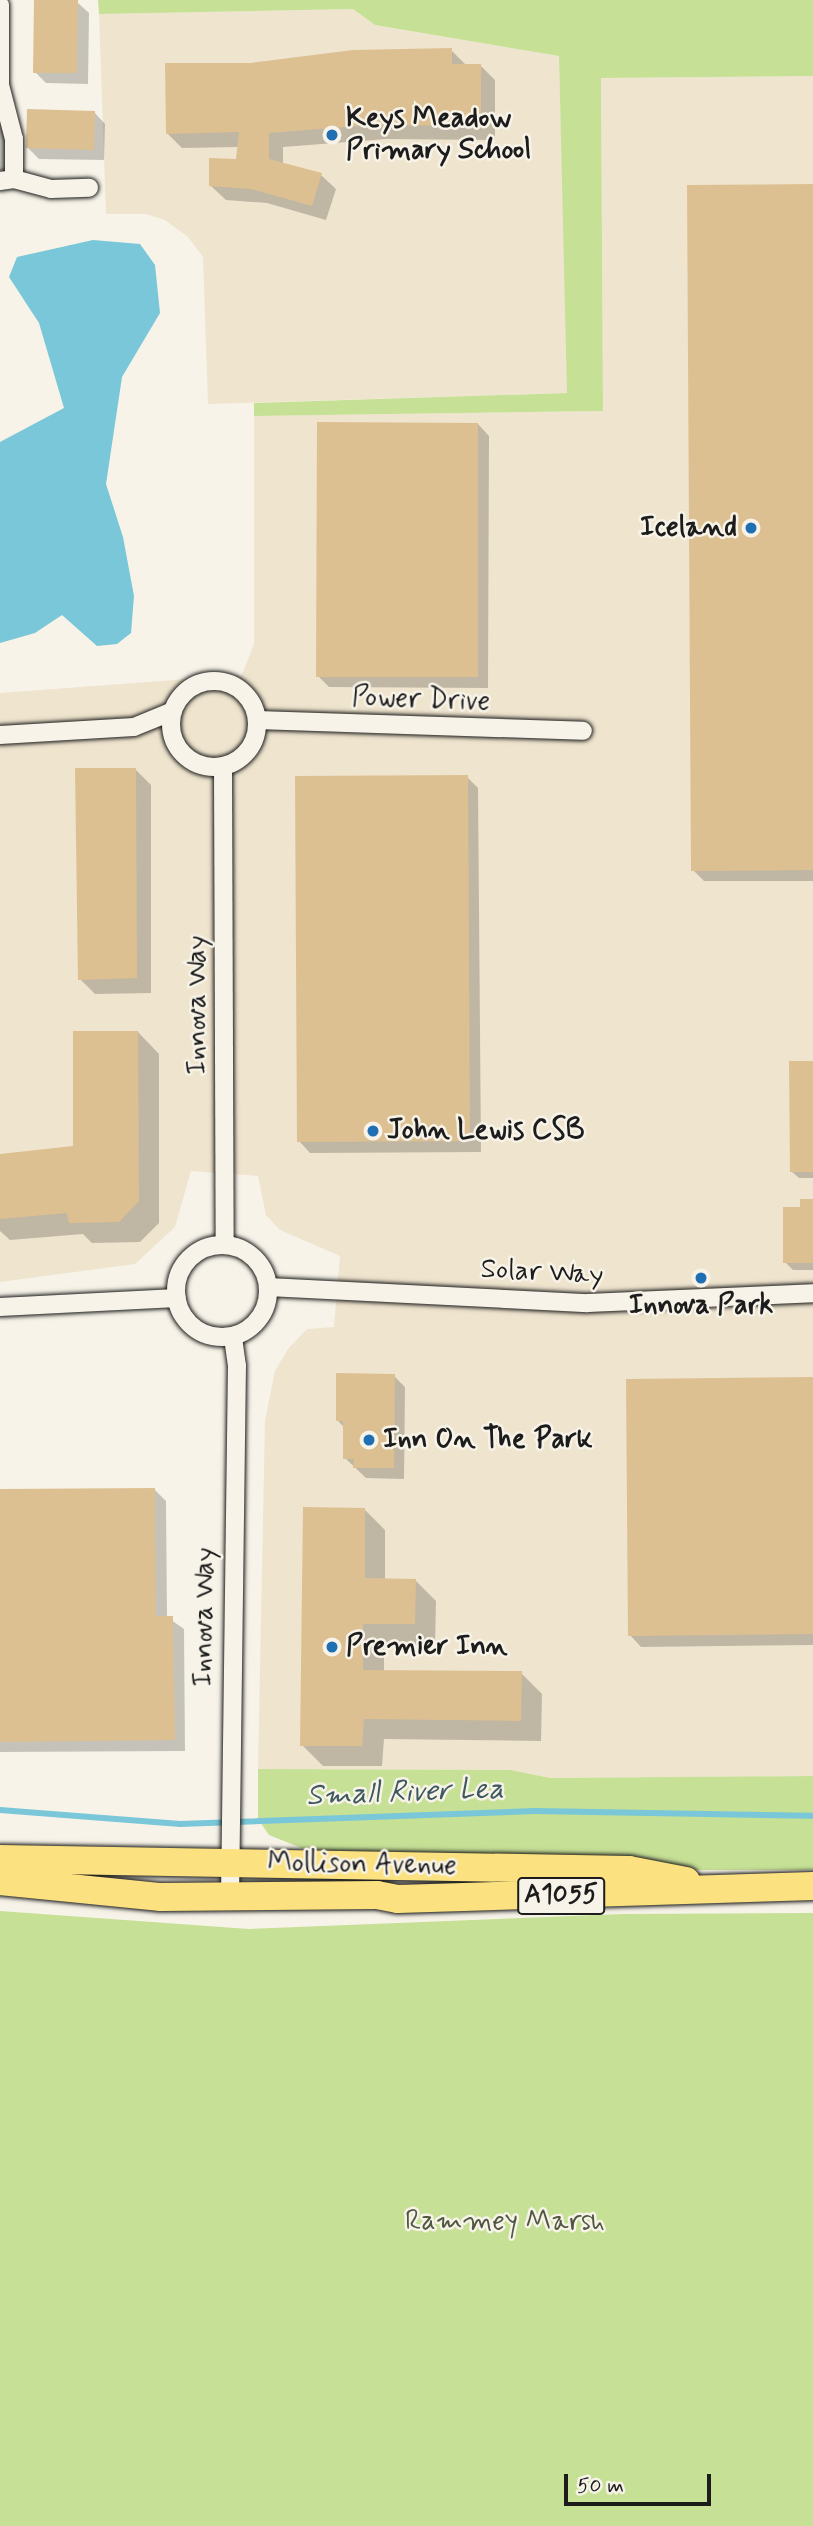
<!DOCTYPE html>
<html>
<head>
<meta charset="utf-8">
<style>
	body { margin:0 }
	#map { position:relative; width:813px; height:2526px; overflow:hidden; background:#f7f3e8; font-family:Mynerve,sans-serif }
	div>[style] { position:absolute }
	.built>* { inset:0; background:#efe4ce }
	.green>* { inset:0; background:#c6e096 }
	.water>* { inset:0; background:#79c7d8 }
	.shadow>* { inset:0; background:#0003 }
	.stream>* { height:6px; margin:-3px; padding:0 3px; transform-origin:3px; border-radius:3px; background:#79c7d8 }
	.building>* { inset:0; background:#ddc091 }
	.roads { filter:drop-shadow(0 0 2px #1c1c1c) drop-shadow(0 0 2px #1c1c1c) }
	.street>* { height:18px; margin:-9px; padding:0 9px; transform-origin:9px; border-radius:9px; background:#f7f3e8 }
	.street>.ring { margin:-9px; padding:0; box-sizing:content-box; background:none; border:18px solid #f7f3e8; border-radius:50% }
	.primary>* { height:28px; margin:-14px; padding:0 14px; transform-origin:14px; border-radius:14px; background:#fbe180 }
	.dots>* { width:19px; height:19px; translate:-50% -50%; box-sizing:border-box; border:4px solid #f7f3e8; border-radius:50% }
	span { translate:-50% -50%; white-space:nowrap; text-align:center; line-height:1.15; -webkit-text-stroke:5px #f7f3e8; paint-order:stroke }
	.shield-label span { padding:2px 5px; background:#f7f3e8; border:2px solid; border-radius:5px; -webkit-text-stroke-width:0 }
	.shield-label { font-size:26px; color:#1c1c1c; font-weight:700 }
	.poi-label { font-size:28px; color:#1c1c1c; font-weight:700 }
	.left { translate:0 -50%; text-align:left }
	.right { translate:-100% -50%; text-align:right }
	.street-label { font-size:28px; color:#1c1c1c }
	.park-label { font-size:28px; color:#4f5741 }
	.water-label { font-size:30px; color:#3d585e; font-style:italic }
	.scale { position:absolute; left:564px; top:2474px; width:147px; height:32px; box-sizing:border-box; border:4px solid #1c1c1c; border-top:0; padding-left:9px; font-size:21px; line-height:24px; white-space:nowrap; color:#1c1c1c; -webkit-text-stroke:5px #f7f3e8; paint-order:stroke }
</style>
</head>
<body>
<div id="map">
	<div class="built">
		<i style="clip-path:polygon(353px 9px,375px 25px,559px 56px,568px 393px,208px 404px,203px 257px,188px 237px,165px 220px,146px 214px,106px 214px,99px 14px)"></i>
		<i style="clip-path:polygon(813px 76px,813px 1776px,550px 1778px,511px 1770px,258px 1769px,265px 1421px,275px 1371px,288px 1349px,307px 1329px,334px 1327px,340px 1256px,280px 1230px,266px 1215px,258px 1176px,191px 1171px,175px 1227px,135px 1264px,0 1282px,0 693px,242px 675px,254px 644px,254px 416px,603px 411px,601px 78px)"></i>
	</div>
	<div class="green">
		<i style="clip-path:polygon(98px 0,813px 0,813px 76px,601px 78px,603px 411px,254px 416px,254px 403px,567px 393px,559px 56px,375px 25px,353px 9px,99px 14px)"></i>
		<i style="clip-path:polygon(258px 1769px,511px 1770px,550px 1778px,813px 1776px,813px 1870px,671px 1870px,458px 1855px,311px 1852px,269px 1835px,258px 1819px)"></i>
		<i style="clip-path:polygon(0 1911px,249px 1929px,623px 1914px,813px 1913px,813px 2526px,0 2526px)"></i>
	</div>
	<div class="water">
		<i style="clip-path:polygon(93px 240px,140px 244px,155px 265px,160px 313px,122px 377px,106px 484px,123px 537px,134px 596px,131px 633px,117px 644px,97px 646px,62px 615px,35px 633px,0 643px,0 442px,64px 408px,39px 323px,9px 277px,17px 257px)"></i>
	</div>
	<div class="shadow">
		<i style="clip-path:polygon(77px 2px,89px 13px,88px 84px,46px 83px,35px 72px)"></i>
		<i style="clip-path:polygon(451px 50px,467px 66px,480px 65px,495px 80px,495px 140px,386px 139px,283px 147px,283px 164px,321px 175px,336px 189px,326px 220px,267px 203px,226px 200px,211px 186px,237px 160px,239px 147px,182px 148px,168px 134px,251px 65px)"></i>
		<i style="clip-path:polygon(94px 112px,105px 124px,104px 160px,39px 159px,28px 148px)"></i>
		<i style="clip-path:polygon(0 123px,10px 133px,10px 170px,0 170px)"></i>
		<i style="clip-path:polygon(813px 186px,813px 881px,704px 881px,693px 870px)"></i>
		<i style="clip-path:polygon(478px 424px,489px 436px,488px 688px,329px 687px,318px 676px)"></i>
		<i style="clip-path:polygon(136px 770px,151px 785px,151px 993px,95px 994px,80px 979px)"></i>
		<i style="clip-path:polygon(467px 777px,478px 788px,481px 1152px,310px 1153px,299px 1141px)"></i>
		<i style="clip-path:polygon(138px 1032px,159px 1054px,159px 1223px,140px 1242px,92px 1243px,83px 1234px,10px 1240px,0 1231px,0 1156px,75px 1148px)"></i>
		<i style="clip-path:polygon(813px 1063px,813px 1178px,799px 1178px,791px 1171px)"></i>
		<i style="clip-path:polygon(813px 1200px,813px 1270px,793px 1270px,785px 1262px,802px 1209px)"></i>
		<i style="clip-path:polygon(394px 1376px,405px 1387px,404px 1479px,366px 1478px,345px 1458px,345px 1428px,337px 1420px)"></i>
		<i style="clip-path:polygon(813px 1379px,813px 1645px,641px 1647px,630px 1635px)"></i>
		<i style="clip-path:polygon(155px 1490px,166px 1501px,167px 1617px,184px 1629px,185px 1751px,0 1752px,0 1491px)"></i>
		<i style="clip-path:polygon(364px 1509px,385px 1530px,385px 1580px,415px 1580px,436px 1601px,435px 1645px,384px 1645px,384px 1672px,521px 1673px,542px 1694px,541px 1741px,384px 1739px,382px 1766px,323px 1766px,302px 1745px)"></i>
	</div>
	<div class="stream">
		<i style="left:0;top:1810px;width:181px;rotate:4.4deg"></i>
		<i style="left:180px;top:1824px;width:355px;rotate:-2.1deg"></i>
		<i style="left:535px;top:1811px;width:278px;rotate:1deg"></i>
	</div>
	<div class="building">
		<i style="clip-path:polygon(34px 0,78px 0,77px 73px,33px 73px)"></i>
		<i style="clip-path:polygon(452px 48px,452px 64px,481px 64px,481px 126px,370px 125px,269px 133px,269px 159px,322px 173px,312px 206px,251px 189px,209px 186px,209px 158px,236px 159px,239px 132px,166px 134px,165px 63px,251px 63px,353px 50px)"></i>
		<i style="clip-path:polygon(27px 109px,95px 111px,94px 150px,26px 148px)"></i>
		<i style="clip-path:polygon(813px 184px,813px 870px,691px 871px,687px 185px)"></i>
		<i style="clip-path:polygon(317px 422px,478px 423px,478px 677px,316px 677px)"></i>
		<i style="clip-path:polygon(75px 768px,136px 768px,137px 978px,78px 980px)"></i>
		<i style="clip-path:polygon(468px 775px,470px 1141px,297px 1142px,295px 776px)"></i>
		<i style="clip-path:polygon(73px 1031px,138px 1031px,139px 1201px,119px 1222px,69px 1223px,67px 1213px,0 1219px,0 1154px,73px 1146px)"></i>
		<i style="clip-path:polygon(789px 1061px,813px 1061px,813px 1172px,790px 1172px)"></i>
		<i style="clip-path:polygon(800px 1199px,813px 1199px,813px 1263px,783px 1263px,783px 1207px,800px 1207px)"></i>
		<i style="clip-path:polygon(336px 1373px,395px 1374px,394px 1468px,353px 1468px,354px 1459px,343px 1459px,343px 1421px,336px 1421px)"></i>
		<i style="clip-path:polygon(813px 1377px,813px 1634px,628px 1636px,626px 1379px)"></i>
		<i style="clip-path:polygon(155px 1488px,156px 1616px,173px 1616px,175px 1740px,0 1742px,0 1489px)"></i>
		<i style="clip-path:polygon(303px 1507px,365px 1508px,365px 1578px,416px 1579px,415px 1624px,363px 1624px,363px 1670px,522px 1671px,521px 1721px,364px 1719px,362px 1746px,300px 1746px)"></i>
	</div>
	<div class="roads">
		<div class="street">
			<i style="left:0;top:5px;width:80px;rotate:90deg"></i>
			<i style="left:0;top:85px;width:56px;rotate:75.5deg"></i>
			<i style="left:14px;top:139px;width:40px;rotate:90deg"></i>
			<i style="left:0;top:181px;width:14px;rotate:-8deg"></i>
			<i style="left:14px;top:179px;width:38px;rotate:15deg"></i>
			<i style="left:51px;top:189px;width:38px;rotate:-2deg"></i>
			<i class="ring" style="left:171px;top:681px;width:68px;height:68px"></i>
			<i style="left:257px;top:720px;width:326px;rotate:1.9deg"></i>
			<i style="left:0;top:735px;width:134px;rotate:-3.4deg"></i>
			<i style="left:134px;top:727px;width:42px;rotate:-22.3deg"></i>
			<i style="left:223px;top:766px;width:479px;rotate:89.8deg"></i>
			<i class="ring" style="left:176px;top:1245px;width:74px;height:74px"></i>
			<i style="left:268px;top:1287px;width:320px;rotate:2.9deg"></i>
			<i style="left:588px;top:1303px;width:225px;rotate:-2.5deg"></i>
			<i style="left:0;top:1307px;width:177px;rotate:-2.9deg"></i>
			<i style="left:230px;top:1898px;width:532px;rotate:-89.25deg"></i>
			<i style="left:237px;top:1366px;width:30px;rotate:-98deg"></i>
		</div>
		<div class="primary">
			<i style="left:0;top:1859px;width:629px;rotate:1deg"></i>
			<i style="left:629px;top:1870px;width:58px;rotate:10.9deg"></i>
			<i style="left:0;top:1881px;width:162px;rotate:5.7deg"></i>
			<i style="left:161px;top:1897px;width:216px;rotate:-0.5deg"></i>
			<i style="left:377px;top:1895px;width:21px;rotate:11deg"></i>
			<i style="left:398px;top:1899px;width:415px;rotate:-1.8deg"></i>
		</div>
	</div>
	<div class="dots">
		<i style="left:332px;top:135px;background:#1f6fb2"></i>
		<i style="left:751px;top:528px;background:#1f6fb2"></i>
		<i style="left:373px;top:1131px;background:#1f6fb2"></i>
		<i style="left:701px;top:1278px;background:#1f6fb2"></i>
		<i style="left:369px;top:1440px;background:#1f6fb2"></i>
		<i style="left:332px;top:1647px;background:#1f6fb2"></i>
	</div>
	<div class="shield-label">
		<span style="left:561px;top:1896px">A1055</span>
	</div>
	<div class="poi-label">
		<span class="left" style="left:346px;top:135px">Keys Meadow<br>Primary School</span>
		<span class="right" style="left:737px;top:528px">Iceland</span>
		<span class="left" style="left:387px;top:1131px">John Lewis CSB</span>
		<span style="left:701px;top:1306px">Innova Park</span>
		<span class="left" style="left:383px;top:1440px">Inn On The Park</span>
		<span class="left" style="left:346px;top:1647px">Premier Inn</span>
	</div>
	<div class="street-label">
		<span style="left:421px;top:700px;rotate:2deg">Power Drive</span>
		<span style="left:198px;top:1005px;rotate:-90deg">Innova Way</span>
		<span style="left:542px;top:1273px;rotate:3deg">Solar Way</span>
		<span style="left:205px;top:1617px;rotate:-89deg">Innova Way</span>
		<span style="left:362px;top:1865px;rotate:1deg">Mollison Avenue</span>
	</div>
	<div class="park-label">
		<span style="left:505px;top:2222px">Rammey Marsh</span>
	</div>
	<div class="water-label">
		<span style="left:405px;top:1793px;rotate:-2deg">Small River Lea</span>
	</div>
	<div class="scale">50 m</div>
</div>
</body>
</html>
